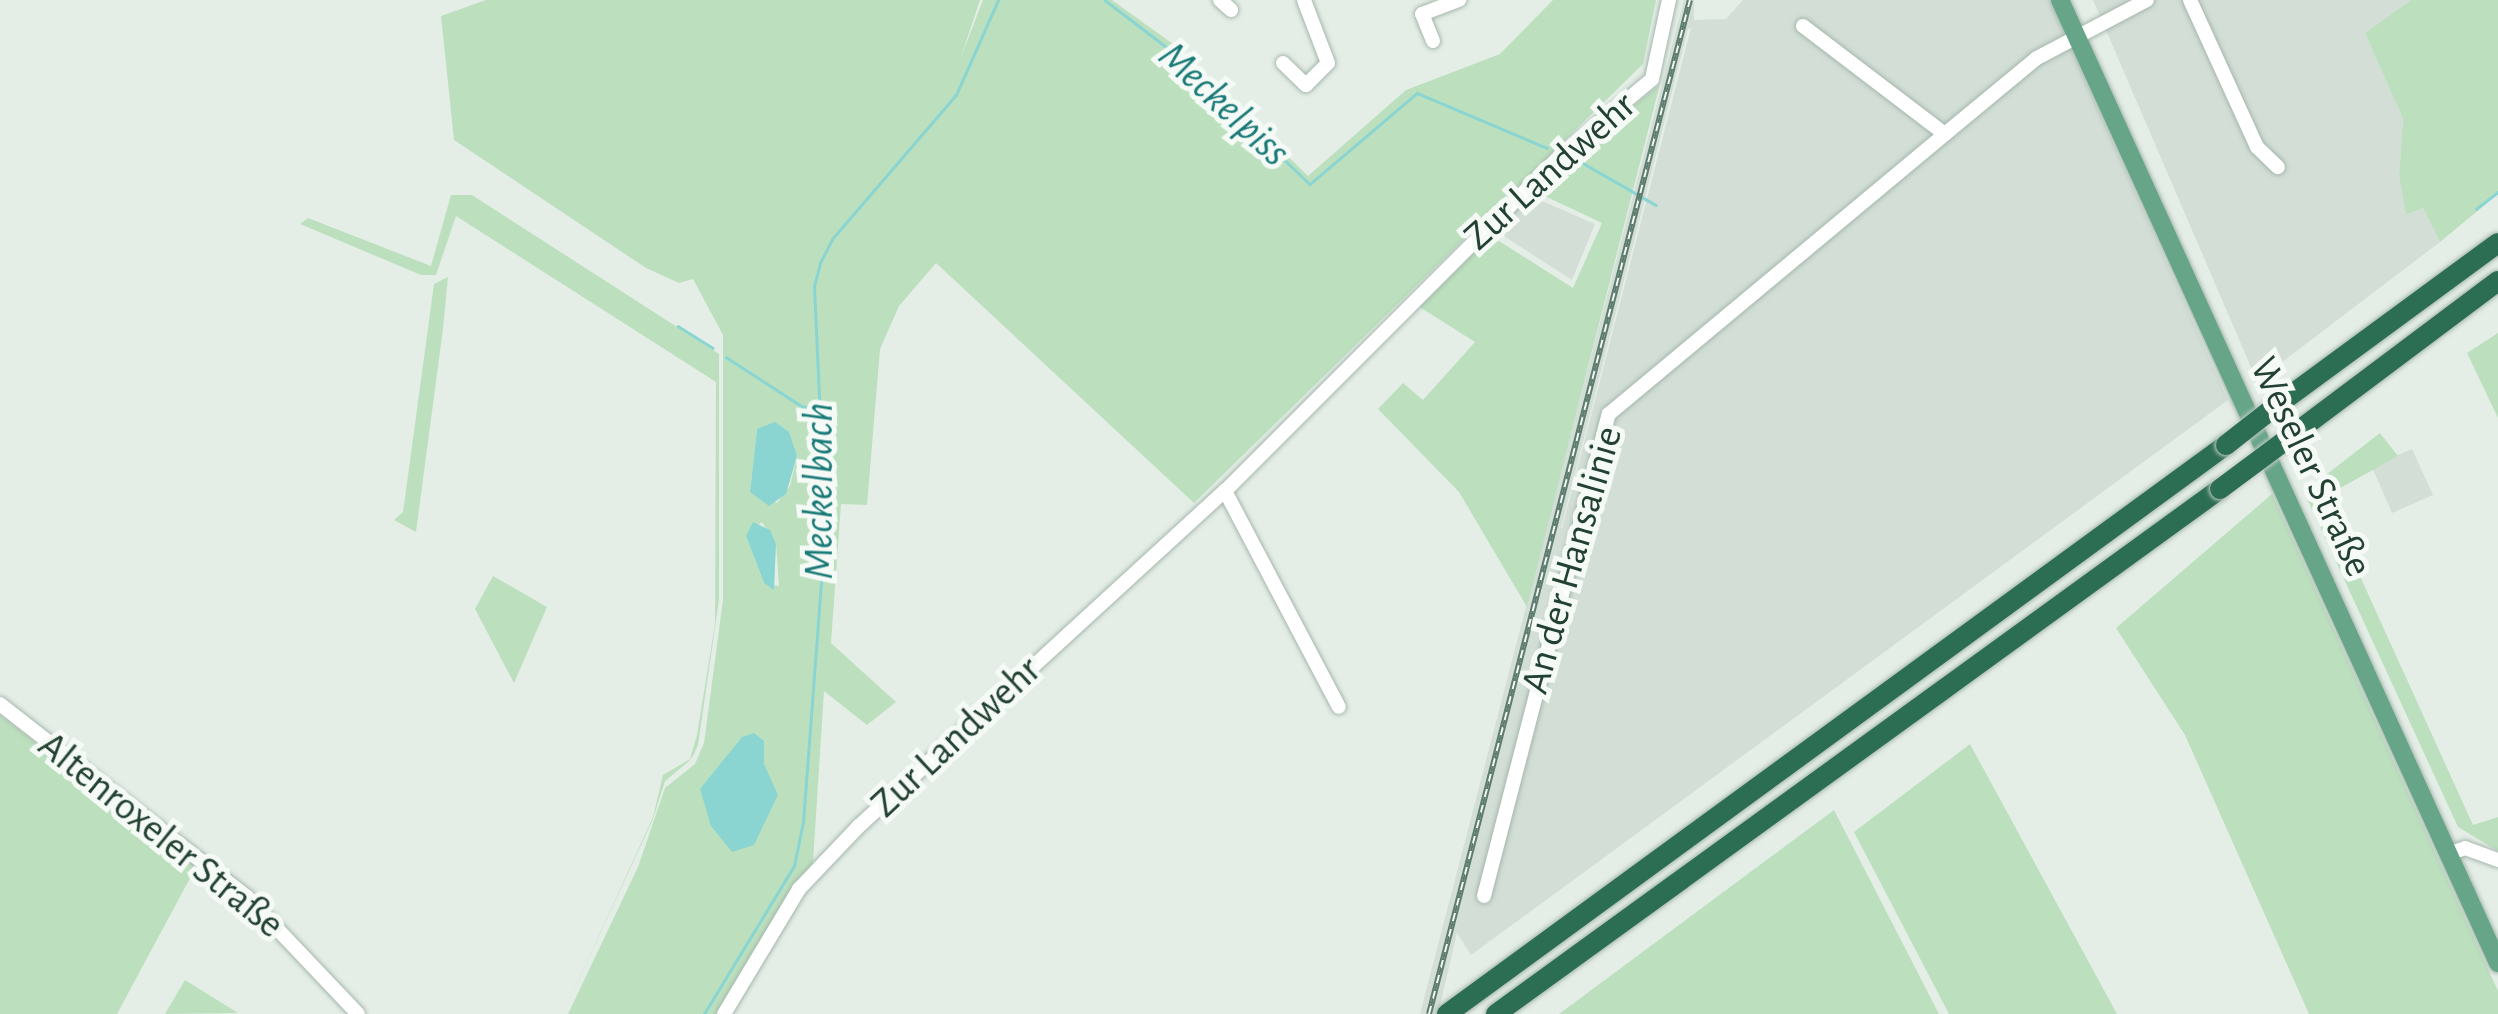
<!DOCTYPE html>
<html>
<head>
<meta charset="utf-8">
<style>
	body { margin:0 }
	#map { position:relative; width:2498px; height:1014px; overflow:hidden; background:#e4eee7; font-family:"Alegreya Sans",sans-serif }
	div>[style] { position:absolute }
	.built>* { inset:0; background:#d2ded6 }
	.green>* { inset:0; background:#bce0be }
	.water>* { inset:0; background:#8ad5d2 }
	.stream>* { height:2.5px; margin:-1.25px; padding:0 1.25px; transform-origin:1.25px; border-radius:1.25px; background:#8ad5d2 }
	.roads { filter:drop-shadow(0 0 2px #a6b7ad) drop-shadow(0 0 2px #a6b7ad) }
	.minor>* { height:14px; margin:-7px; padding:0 7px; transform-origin:7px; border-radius:7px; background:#fff }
	.major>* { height:18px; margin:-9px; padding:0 9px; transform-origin:9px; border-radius:9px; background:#66a588 }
	.highway>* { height:20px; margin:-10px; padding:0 10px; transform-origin:10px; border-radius:10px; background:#2c6e53 }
	.rail>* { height:6px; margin-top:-3px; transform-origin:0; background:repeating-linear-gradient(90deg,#f5faf6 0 8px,#5d7c6d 0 16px); box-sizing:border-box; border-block:2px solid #5d7c6d }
	.bridges { filter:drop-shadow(0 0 2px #c1cac6) drop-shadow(0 0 2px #c1cac6) }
	.highway-bridge>* { height:20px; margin:-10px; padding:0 10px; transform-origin:10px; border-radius:10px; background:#2c6e53 }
	span { translate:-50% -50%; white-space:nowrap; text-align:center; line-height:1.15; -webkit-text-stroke:10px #f5faf6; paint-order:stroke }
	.street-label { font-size:40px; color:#224132 }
	.water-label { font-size:42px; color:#197a78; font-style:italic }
</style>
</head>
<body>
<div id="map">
	<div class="built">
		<i style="clip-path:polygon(evenodd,1684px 0,1694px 0,1694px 20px,1726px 19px,1743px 0,2049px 0,2228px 400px,1471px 955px,1457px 933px,1438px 1014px,1420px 1014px,1684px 0,1691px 28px,1562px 528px,1561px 528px,1688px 29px,1691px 28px)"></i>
		<i style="clip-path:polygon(2093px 0,2411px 0,2365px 33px,2403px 119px,2399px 176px,2406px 215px,2423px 208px,2440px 242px,2257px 381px)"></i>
		<i style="clip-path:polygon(1528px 195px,1595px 224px,1572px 280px,1493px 229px)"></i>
		<i style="clip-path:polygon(2412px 449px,2433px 495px,2392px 513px,2372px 467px)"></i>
	</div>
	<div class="green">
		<i style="clip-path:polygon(evenodd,486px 0,980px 0,961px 57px,983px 0,1112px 0,1173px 44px,1308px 176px,1406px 90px,1500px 54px,1553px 0,1656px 0,1643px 64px,1194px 503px,936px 263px,899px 306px,880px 349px,867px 505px,841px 504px,831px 643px,896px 702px,867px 725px,824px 691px,813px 862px,719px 1014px,568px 1014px,638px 867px,665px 788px,695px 764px,704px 743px,723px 600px,723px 335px,693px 279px,679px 283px,646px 268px,454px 140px,441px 16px,486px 0,757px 429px,797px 456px,790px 486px,777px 503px,750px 492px,757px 429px,486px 0,762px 522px,776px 544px,779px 586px,764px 583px,746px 536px,762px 522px)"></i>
		<i style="clip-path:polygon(2411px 0,2498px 0,2498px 194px,2440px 242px,2423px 208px,2406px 215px,2399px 176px,2403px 119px,2365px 33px)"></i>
		<i style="clip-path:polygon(1660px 84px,1527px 607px,1459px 492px,1378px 409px,1403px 383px,1423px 400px,1475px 342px,1418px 306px,1488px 234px,1573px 288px,1602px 223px,1532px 190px)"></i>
		<i style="clip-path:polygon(451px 195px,472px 195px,719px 354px,719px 600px,698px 745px,693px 756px,688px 762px,665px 781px,653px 819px,563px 1014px,653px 817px,663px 775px,690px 759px,697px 735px,715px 624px,716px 382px,456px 216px,436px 275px,421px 275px,300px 224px,308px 218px,431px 266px)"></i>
		<i style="clip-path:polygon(448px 277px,443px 329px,416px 532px,394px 520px,403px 512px,434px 284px)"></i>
		<i style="clip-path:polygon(2498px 333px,2498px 418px,2467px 353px)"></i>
		<i style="clip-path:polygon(2380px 433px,2398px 456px,2324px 497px,2473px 825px,2498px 817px,2498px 851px,2458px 827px,2304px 492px)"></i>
		<i style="clip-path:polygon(2272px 494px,2498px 991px,2498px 1014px,2309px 1014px,2185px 735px,2116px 628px)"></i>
		<i style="clip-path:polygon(493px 576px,547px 607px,514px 683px,475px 609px)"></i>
		<i style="clip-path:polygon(0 715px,196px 867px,117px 1014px,0 1014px)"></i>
		<i style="clip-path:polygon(1970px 744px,2117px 1014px,1949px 1014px,1854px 832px)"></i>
		<i style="clip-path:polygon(1834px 810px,1939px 1014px,1559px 1014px)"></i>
		<i style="clip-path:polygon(185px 980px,238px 1013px,165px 1014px)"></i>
	</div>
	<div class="water">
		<i style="clip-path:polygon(775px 422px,789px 432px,797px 456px,786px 494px,769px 506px,750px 492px,757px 429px)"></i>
		<i style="clip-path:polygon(753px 522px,770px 530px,776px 544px,774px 590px,764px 583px,746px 536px)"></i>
		<i style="clip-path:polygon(754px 733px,764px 741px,764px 764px,778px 795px,754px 845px,732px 852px,711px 826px,700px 789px,742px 737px)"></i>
	</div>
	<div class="stream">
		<i style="left:1105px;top:0;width:81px;rotate:37.4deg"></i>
		<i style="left:1169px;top:49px;width:195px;rotate:43.8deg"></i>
		<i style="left:1310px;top:184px;width:140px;rotate:-40.4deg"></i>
		<i style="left:1417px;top:93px;width:141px;rotate:22.9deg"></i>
		<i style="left:1576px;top:159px;width:92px;rotate:29.9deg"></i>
		<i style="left:2476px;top:209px;width:28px;rotate:-38deg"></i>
		<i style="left:678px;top:326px;width:41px;rotate:32.2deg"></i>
		<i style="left:726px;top:357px;width:92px;rotate:33deg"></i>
		<i style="left:803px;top:407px;width:16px;rotate:-7deg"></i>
		<i style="left:704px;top:1014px;width:173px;rotate:-58.7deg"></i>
		<i style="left:794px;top:866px;width:45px;rotate:-78.4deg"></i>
		<i style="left:803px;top:822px;width:294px;rotate:-85.7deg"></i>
		<i style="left:825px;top:529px;width:243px;rotate:-92.6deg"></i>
		<i style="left:814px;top:286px;width:24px;rotate:-75deg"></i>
		<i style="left:820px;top:263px;width:27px;rotate:-63deg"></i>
		<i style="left:832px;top:239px;width:190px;rotate:-49.3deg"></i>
		<i style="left:956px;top:95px;width:104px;rotate:-66.1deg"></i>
	</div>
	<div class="roads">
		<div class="minor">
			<i style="left:1220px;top:0;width:15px;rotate:42deg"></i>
			<i style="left:2190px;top:0;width:162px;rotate:65.5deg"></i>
			<i style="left:2257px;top:147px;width:29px;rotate:44deg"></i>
			<i style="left:1803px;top:26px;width:178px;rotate:37.3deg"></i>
			<i style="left:1945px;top:134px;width:119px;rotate:-39.6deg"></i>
			<i style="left:2037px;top:58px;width:124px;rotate:-27.8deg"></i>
			<i style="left:1433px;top:41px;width:29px;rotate:-112deg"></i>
			<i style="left:1422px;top:14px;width:40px;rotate:-21deg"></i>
			<i style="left:1283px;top:63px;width:32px;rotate:44deg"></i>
			<i style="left:1306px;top:85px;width:31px;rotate:-45deg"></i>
			<i style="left:1328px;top:63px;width:67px;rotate:-110.9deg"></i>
			<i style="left:1225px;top:491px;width:244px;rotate:62.2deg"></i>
			<i style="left:0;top:704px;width:313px;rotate:38deg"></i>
			<i style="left:247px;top:897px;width:161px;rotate:46.5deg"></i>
			<i style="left:2448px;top:854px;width:18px;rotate:-19deg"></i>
			<i style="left:2465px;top:848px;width:35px;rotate:20deg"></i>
			<i style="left:1484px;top:896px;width:498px;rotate:-75.5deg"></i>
			<i style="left:1609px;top:414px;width:437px;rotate:-39.8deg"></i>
			<i style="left:724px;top:1014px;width:146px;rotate:-59deg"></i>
			<i style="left:799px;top:889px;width:87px;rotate:-46.4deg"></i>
			<i style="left:859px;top:826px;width:496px;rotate:-42.5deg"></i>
			<i style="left:1225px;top:491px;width:474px;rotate:-45deg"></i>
			<i style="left:1560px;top:156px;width:120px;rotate:-39.9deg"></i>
			<i style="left:1652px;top:79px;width:81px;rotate:-77.9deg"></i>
		</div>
		<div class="major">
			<i style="left:2060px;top:0;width:1058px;rotate:65.54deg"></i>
		</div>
		<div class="highway">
			<i style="left:2276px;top:406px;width:275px;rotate:-36.3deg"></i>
			<i style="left:2294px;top:434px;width:255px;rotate:-36.9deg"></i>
			<i style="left:1447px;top:1014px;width:965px;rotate:-36.15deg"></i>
			<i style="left:1496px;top:1014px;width:894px;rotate:-35.95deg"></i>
		</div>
	</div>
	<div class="rail">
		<i style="left:1429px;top:1014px;width:1047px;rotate:-75.57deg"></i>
	</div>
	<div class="bridges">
		<div class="highway-bridge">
			<i style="left:2226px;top:445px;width:63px;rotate:-38deg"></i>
			<i style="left:2220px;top:489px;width:92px;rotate:-36.6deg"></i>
		</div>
	</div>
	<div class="street-label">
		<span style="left:1550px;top:171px;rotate:-42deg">Zur Landwehr</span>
		<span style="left:2311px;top:467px;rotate:65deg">Weseler Straße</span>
		<span style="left:1572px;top:560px;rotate:-74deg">An der Hansalinie</span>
		<span style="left:956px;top:737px;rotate:-43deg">Zur Landwehr</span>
		<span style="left:161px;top:835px;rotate:39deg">Altenroxeler Straße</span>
	</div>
	<div class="water-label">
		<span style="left:1224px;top:104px;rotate:43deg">Meckelpiss</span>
		<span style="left:819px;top:491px;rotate:-90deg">Meckelbach</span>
	</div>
</div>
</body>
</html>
